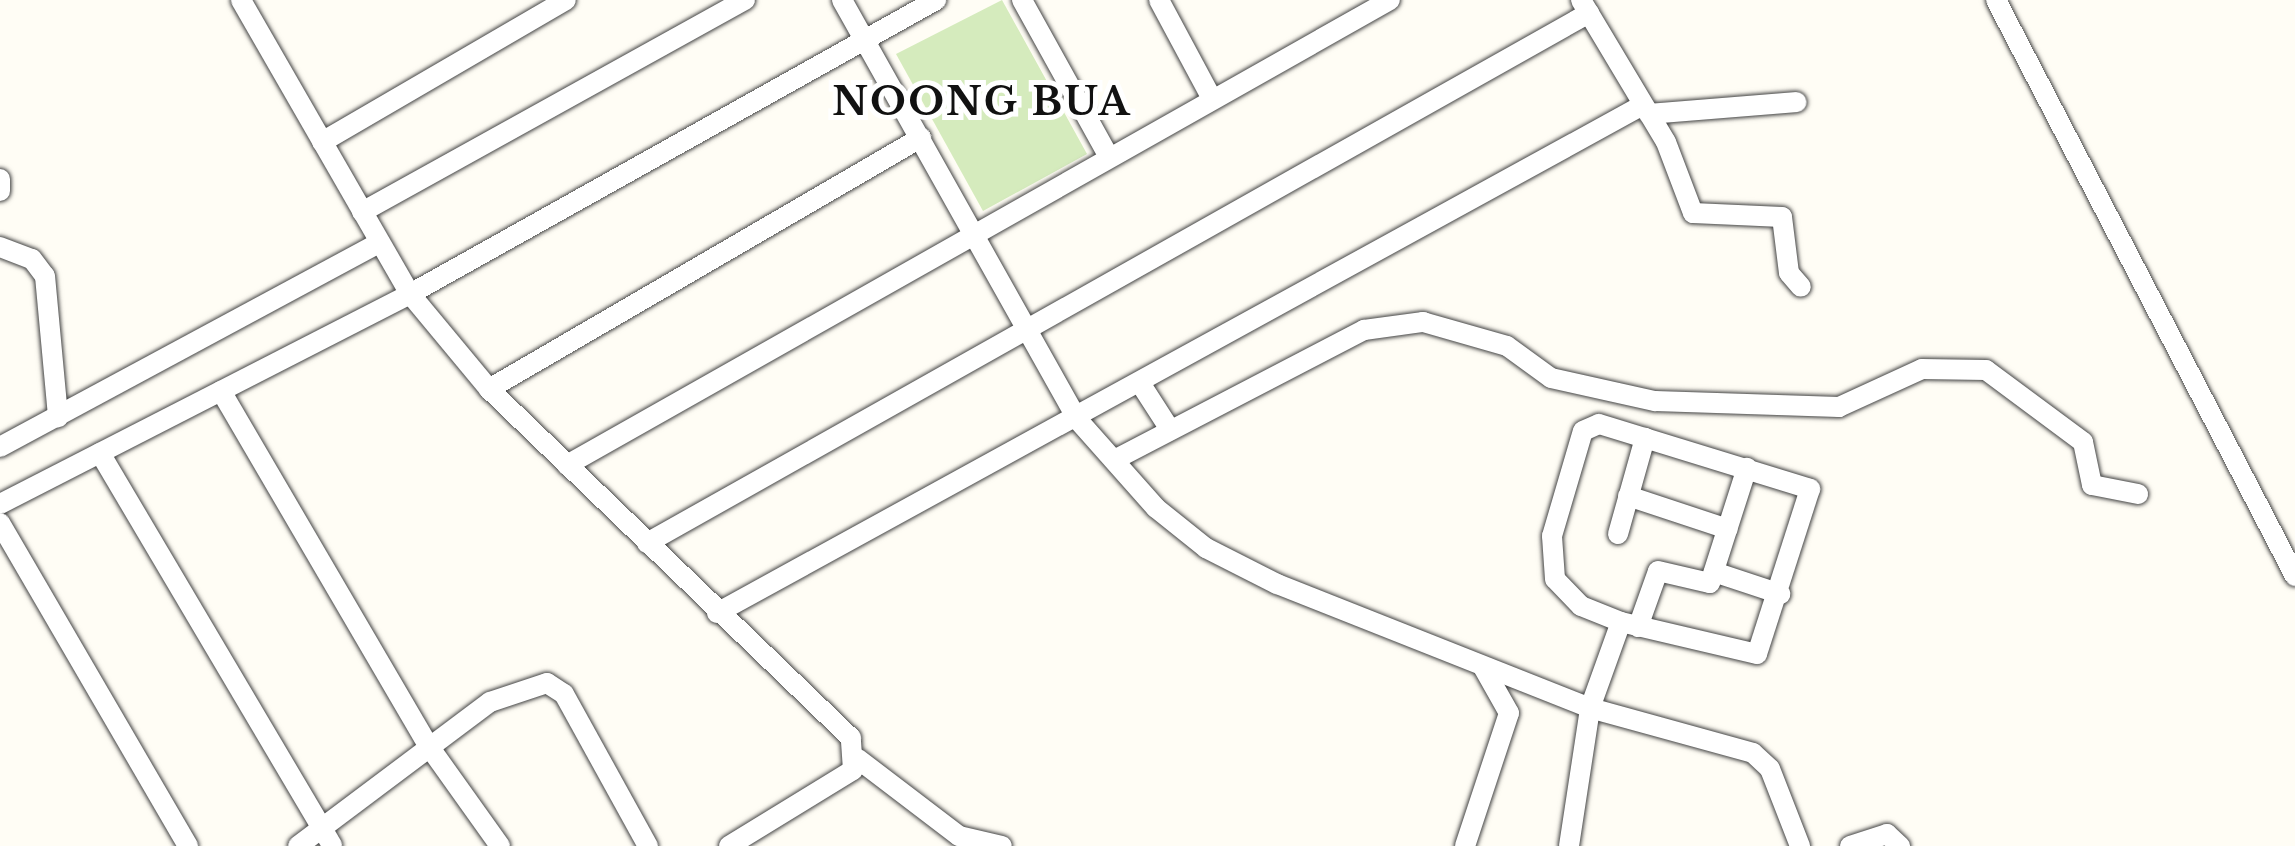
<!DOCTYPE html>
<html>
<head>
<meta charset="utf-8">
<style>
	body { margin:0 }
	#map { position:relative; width:2295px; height:846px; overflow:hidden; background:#fffdf5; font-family:"Libre Baskerville",serif }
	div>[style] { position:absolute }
	.green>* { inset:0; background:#d5ebbd }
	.roads { filter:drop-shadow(0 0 2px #444) drop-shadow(0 0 2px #444) }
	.minor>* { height:20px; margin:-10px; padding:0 10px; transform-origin:10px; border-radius:10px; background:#fff }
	span { translate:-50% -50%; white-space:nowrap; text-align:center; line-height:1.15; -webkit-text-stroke:10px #fff; paint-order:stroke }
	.district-label { font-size:38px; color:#111; font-weight:700; letter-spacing:2.5px }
</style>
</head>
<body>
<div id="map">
	<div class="green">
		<i style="clip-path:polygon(1002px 0,1087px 154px,983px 211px,896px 54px)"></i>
	</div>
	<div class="roads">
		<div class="minor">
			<i style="left:842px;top:0;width:480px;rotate:60.7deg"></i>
			<i style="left:1077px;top:419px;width:119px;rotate:48.4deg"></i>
			<i style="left:1156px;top:508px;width:64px;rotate:38.7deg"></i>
			<i style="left:1206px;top:548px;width:80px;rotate:26.9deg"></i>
			<i style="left:1277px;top:584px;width:337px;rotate:21.6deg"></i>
			<i style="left:1590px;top:708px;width:169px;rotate:15.4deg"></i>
			<i style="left:1753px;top:753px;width:23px;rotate:43deg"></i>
			<i style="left:1770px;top:769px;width:83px;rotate:68.7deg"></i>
			<i style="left:1022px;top:0;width:179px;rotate:61deg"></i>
			<i style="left:1159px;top:0;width:112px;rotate:61.8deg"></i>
			<i style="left:1581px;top:0;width:165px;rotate:59.1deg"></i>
			<i style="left:1666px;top:142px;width:76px;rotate:69.2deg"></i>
			<i style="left:1693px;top:213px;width:89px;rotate:2.6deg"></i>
			<i style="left:1782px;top:217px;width:56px;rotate:82.9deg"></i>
			<i style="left:1789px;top:273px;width:18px;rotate:49deg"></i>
			<i style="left:1996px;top:0;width:649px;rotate:62.57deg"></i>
			<i style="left:1649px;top:114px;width:148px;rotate:-4.6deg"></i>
			<i style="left:322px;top:142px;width:282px;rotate:-30.2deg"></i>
			<i style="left:0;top:179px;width:12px;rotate:90deg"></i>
			<i style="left:362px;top:212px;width:438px;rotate:-29deg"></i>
			<i style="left:0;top:247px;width:34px;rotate:21deg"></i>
			<i style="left:32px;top:259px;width:21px;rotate:53deg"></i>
			<i style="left:45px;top:276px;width:142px;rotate:84.7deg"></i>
			<i style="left:1140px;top:383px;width:54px;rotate:57.2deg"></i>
			<i style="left:489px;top:389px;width:500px;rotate:-30.2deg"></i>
			<i style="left:221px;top:391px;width:410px;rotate:59.7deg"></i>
			<i style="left:428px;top:745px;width:124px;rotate:54.5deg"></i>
			<i style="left:1599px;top:424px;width:221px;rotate:17.1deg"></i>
			<i style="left:1810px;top:489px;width:173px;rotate:107.8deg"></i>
			<i style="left:1757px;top:654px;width:140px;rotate:-166.8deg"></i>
			<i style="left:1621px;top:622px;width:43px;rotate:-158.2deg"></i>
			<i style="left:1581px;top:606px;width:37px;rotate:-134deg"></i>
			<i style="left:1555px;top:579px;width:43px;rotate:-94deg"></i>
			<i style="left:1552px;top:536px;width:109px;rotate:-73.6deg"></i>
			<i style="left:1583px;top:431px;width:17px;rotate:-24deg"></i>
			<i style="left:0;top:447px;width:430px;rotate:-28.3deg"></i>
			<i style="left:100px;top:453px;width:456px;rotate:59.4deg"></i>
			<i style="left:1114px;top:460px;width:282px;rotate:-27.5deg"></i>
			<i style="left:1364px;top:330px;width:60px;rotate:-7.7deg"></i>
			<i style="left:1423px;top:322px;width:87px;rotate:15.9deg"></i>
			<i style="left:1507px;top:346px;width:54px;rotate:36deg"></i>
			<i style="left:1551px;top:378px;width:107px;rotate:12.5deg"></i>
			<i style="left:1655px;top:401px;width:184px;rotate:1.9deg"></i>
			<i style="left:1839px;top:407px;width:91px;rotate:-24.6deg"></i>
			<i style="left:1922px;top:369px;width:64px;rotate:0.9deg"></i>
			<i style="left:1986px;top:370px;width:121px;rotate:36.6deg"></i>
			<i style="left:2083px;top:442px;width:44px;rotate:78.2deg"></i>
			<i style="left:2092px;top:485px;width:47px;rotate:11.1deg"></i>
			<i style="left:567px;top:465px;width:945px;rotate:-29.47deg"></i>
			<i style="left:1628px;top:496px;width:105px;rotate:18.3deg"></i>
			<i style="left:0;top:504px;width:461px;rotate:-27.1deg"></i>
			<i style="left:410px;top:294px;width:339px;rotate:-119.9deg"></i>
			<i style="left:0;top:523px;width:374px;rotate:59.8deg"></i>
			<i style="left:1618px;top:534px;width:100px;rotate:-74.3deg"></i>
			<i style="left:647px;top:543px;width:1081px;rotate:-29.36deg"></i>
			<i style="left:1714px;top:572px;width:70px;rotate:18.4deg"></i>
			<i style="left:717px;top:613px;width:1056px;rotate:-28.75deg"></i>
			<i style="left:1638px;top:627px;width:59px;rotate:-70.3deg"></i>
			<i style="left:1658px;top:571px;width:53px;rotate:13deg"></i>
			<i style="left:1710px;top:583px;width:121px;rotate:-72.2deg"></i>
			<i style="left:858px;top:759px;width:127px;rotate:37.3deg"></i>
			<i style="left:959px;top:836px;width:44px;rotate:13.1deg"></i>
			<i style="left:298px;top:846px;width:240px;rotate:-36.9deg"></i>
			<i style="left:490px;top:702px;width:60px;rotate:-18.4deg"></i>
			<i style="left:547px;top:683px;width:20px;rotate:33deg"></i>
			<i style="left:564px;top:694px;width:174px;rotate:61.1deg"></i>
			<i style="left:729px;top:846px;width:145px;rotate:-31.5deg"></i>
			<i style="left:853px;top:770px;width:32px;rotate:-94deg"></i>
			<i style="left:851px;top:738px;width:503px;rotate:-136.05deg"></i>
			<i style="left:489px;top:389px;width:124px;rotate:-129.7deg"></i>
			<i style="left:410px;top:294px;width:603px;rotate:-29.2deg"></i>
			<i style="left:1465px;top:846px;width:140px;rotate:-71.7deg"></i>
			<i style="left:1509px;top:713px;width:53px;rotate:-119.5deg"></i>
			<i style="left:1569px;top:846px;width:140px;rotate:-81.3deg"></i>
			<i style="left:1590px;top:708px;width:91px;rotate:-70.2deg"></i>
			<i style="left:1850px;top:846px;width:39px;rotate:-18deg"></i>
			<i style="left:1887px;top:834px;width:18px;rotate:43deg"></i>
		</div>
	</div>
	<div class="district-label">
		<span style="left:982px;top:102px">NOONG BUA</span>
	</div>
</div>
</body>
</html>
